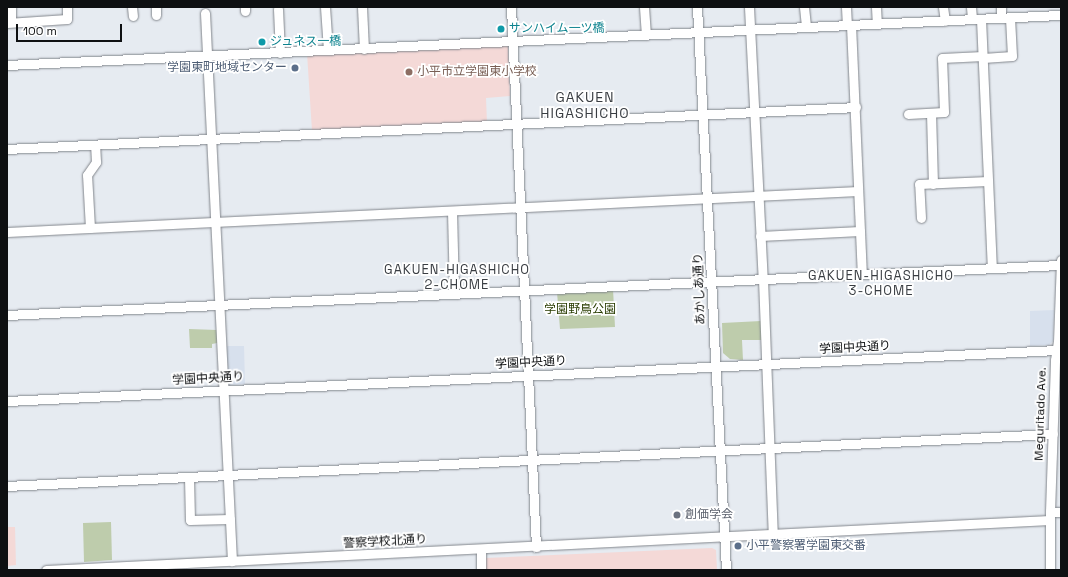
<!DOCTYPE html>
<html>
<head>
<meta charset="utf-8">
<style>
	body { margin:0 }
	#map { position:relative; width:1068px; height:577px; overflow:hidden; background:#e6ebf1; font-family:"Space Grotesk","Noto Sans JP",sans-serif }
	div>[style] { position:absolute }
	.built>* { inset:0; background:#d7e0ed }
	.education>* { inset:0; background:#f4d9d7 }
	.green>* { inset:0; background:#beccac }
	.roads { filter:drop-shadow(0 0 1px #82868c) drop-shadow(0 0 1px #82868c) }
	.minor>* { height:9px; margin:-4.5px; padding:0 4.5px; transform-origin:4.5px; border-radius:4.5px; background:#fff }
	.dots>* { width:11px; height:11px; translate:-50% -50%; box-sizing:border-box; border:2px solid #fff; border-radius:50% }
	span { translate:-50% -50%; white-space:nowrap; text-align:center; line-height:1.15; -webkit-text-stroke:3.5px #fff; paint-order:stroke }
	.culture-label { font-size:12px; color:#0d838f }
	.left { translate:0 -50%; text-align:left }
	.service-label { font-size:12px; color:#4e5e75 }
	.right { translate:-100% -50%; text-align:right }
	.education-label { font-size:12px; color:#785e54 }
	.street-label { font-size:12px; color:#0e1012 }
	.park-label { font-size:12px; color:#283b00 }
	.worship-label { font-size:12px; color:#5b616d }
	.neighbourhood-label { font-size:13px; color:#393d42; letter-spacing:1px }
	.quarter-label { font-size:14px; color:#393d42; letter-spacing:1px }
	.frame { position:absolute; inset:0; border:8px solid #0e1012; pointer-events:none }
	.scale { position:absolute; left:16px; top:24px; width:106px; height:18px; box-sizing:border-box; border:2px solid #0e1012; border-top:0; padding-left:5px; font-size:12px; line-height:14px; white-space:nowrap; color:#0e1012; -webkit-text-stroke:3px #fff; paint-order:stroke }
</style>
</head>
<body>
<div id="map">
	<div class="built">
		<i style="clip-path:polygon(1054px 310px,1053px 341px,1049px 345px,1030px 346px,1030px 311px)"></i>
		<i style="clip-path:polygon(225px 346px,244px 346px,245px 384px,227px 385px)"></i>
	</div>
	<div class="education">
		<i style="clip-path:polygon(508px 45px,510px 96px,486px 98px,487px 123px,312px 131px,307px 53px)"></i>
		<i style="clip-path:polygon(7px 527px,15px 527px,16px 565px,7px 566px)"></i>
		<i style="clip-path:polygon(712px 548px,716px 550px,717px 570px,485px 570px,485px 558px)"></i>
	</div>
	<div class="green">
		<i style="clip-path:polygon(613px 289px,615px 327px,560px 329px,557px 292px)"></i>
		<i style="clip-path:polygon(761px 321px,762px 340px,742px 340px,743px 360px,730px 359px,723px 353px,722px 323px)"></i>
		<i style="clip-path:polygon(189px 329px,217px 330px,217px 343px,212px 344px,212px 348px,190px 348px)"></i>
		<i style="clip-path:polygon(111px 522px,112px 560px,84px 562px,83px 523px)"></i>
	</div>
	<div class="roads">
		<div class="minor">
			<i style="left:11px;top:7px;width:15px;rotate:90deg"></i>
			<i style="left:132px;top:7px;width:9px;rotate:84deg"></i>
			<i style="left:156px;top:7px;width:8px;rotate:90deg"></i>
			<i style="left:245px;top:7px;width:4px;rotate:90deg"></i>
			<i style="left:325px;top:7px;width:43px;rotate:86deg"></i>
			<i style="left:362px;top:7px;width:42px;rotate:87.3deg"></i>
			<i style="left:511px;top:7px;width:541px;rotate:87.35deg"></i>
			<i style="left:644px;top:7px;width:28px;rotate:86deg"></i>
			<i style="left:697px;top:7px;width:564px;rotate:87.05deg"></i>
			<i style="left:749px;top:7px;width:272px;rotate:87.1deg"></i>
			<i style="left:763px;top:279px;width:255px;rotate:87.8deg"></i>
			<i style="left:804px;top:7px;width:20px;rotate:84deg"></i>
			<i style="left:846px;top:7px;width:18px;rotate:87deg"></i>
			<i style="left:876px;top:7px;width:17px;rotate:87deg"></i>
			<i style="left:943px;top:7px;width:14px;rotate:82deg"></i>
			<i style="left:971px;top:7px;width:12px;rotate:85deg"></i>
			<i style="left:1001px;top:7px;width:11px;rotate:90deg"></i>
			<i style="left:278px;top:9px;width:44px;rotate:87.4deg"></i>
			<i style="left:205px;top:13px;width:549px;rotate:87.18deg"></i>
			<i style="left:981px;top:19px;width:249px;rotate:87.5deg"></i>
			<i style="left:7px;top:23px;width:60px;rotate:-3.8deg"></i>
			<i style="left:67px;top:19px;width:12px;rotate:-90deg"></i>
			<i style="left:851px;top:25px;width:249px;rotate:87.5deg"></i>
			<i style="left:983px;top:58px;width:29px;rotate:-4deg"></i>
			<i style="left:1012px;top:56px;width:39px;rotate:-93deg"></i>
			<i style="left:7px;top:65px;width:1055px;rotate:-2.72deg"></i>
			<i style="left:931px;top:113px;width:71px;rotate:88.4deg"></i>
			<i style="left:908px;top:114px;width:36px;rotate:-3deg"></i>
			<i style="left:944px;top:112px;width:54px;rotate:-92.1deg"></i>
			<i style="left:942px;top:58px;width:41px;rotate:-2.8deg"></i>
			<i style="left:7px;top:149px;width:850px;rotate:-2.83deg"></i>
			<i style="left:452px;top:211px;width:83px;rotate:88.6deg"></i>
			<i style="left:921px;top:218px;width:34px;rotate:-93deg"></i>
			<i style="left:919px;top:184px;width:69px;rotate:-2.5deg"></i>
			<i style="left:90px;top:228px;width:53px;rotate:-93.2deg"></i>
			<i style="left:87px;top:175px;width:16px;rotate:-55deg"></i>
			<i style="left:96px;top:162px;width:17px;rotate:-93deg"></i>
			<i style="left:7px;top:232px;width:852px;rotate:-2.76deg"></i>
			<i style="left:760px;top:236px;width:100px;rotate:-2.9deg"></i>
			<i style="left:7px;top:315px;width:1055px;rotate:-2.72deg"></i>
			<i style="left:7px;top:401px;width:1051px;rotate:-2.78deg"></i>
			<i style="left:189px;top:477px;width:43px;rotate:88.7deg"></i>
			<i style="left:190px;top:520px;width:40px;rotate:-1.4deg"></i>
			<i style="left:7px;top:486px;width:1047px;rotate:-2.85deg"></i>
			<i style="left:1050px;top:512px;width:11px"></i>
			<i style="left:481px;top:549px;width:21px;rotate:90deg"></i>
			<i style="left:46px;top:570px;width:1005px;rotate:-2.85deg"></i>
			<i style="left:1050px;top:570px;width:58px;rotate:-90deg"></i>
			<i style="left:1050px;top:512px;width:152px;rotate:-88.1deg"></i>
			<i style="left:1055px;top:360px;width:18px;rotate:-81deg"></i>
			<i style="left:1058px;top:342px;width:82px;rotate:-87.9deg"></i>
		</div>
	</div>
	<div class="dots">
		<i style="left:501px;top:29px;background:#0f9aa8"></i>
		<i style="left:262px;top:42px;background:#0f9aa8"></i>
		<i style="left:295px;top:68px;background:#5c6f8a"></i>
		<i style="left:409px;top:72px;background:#8d6e63"></i>
		<i style="left:677px;top:515px;background:#6b7280"></i>
		<i style="left:738px;top:546px;background:#5c6f8a"></i>
	</div>
	<div class="culture-label">
		<span class="left" style="left:509px;top:29px">サンハイム一ツ橋</span>
		<span class="left" style="left:270px;top:42px">ジュネス一橋</span>
	</div>
	<div class="service-label">
		<span class="right" style="left:287px;top:68px">学園東町地域センター</span>
		<span class="left" style="left:746px;top:546px">小平警察署学園東交番</span>
	</div>
	<div class="education-label">
		<span class="left" style="left:417px;top:72px">小平市立学園東小学校</span>
	</div>
	<div class="street-label">
		<span style="left:700px;top:289px;rotate:-92deg">あかしあ通り</span>
		<span style="left:855px;top:348px;rotate:-3deg">学園中央通り</span>
		<span style="left:531px;top:363px;rotate:-3deg">学園中央通り</span>
		<span style="left:208px;top:379px;rotate:-3deg">学園中央通り</span>
		<span style="left:1041px;top:414px;rotate:-88deg">Meguritado Ave.</span>
		<span style="left:385px;top:542px;rotate:-3deg">警察学校北通り</span>
	</div>
	<div class="park-label">
		<span style="left:580px;top:310px">学園野鳥公園</span>
	</div>
	<div class="worship-label">
		<span class="left" style="left:685px;top:515px">創価学会</span>
	</div>
	<div class="neighbourhood-label">
		<span style="left:457px;top:278px">GAKUEN-HIGASHICHO<br>2-CHOME</span>
		<span style="left:881px;top:284px">GAKUEN-HIGASHICHO<br>3-CHOME</span>
	</div>
	<div class="quarter-label">
		<span style="left:585px;top:105px">GAKUEN<br>HIGASHICHO</span>
	</div>
	<div class="frame"></div>
	<div class="scale">100 m</div>
</div>
</body>
</html>
